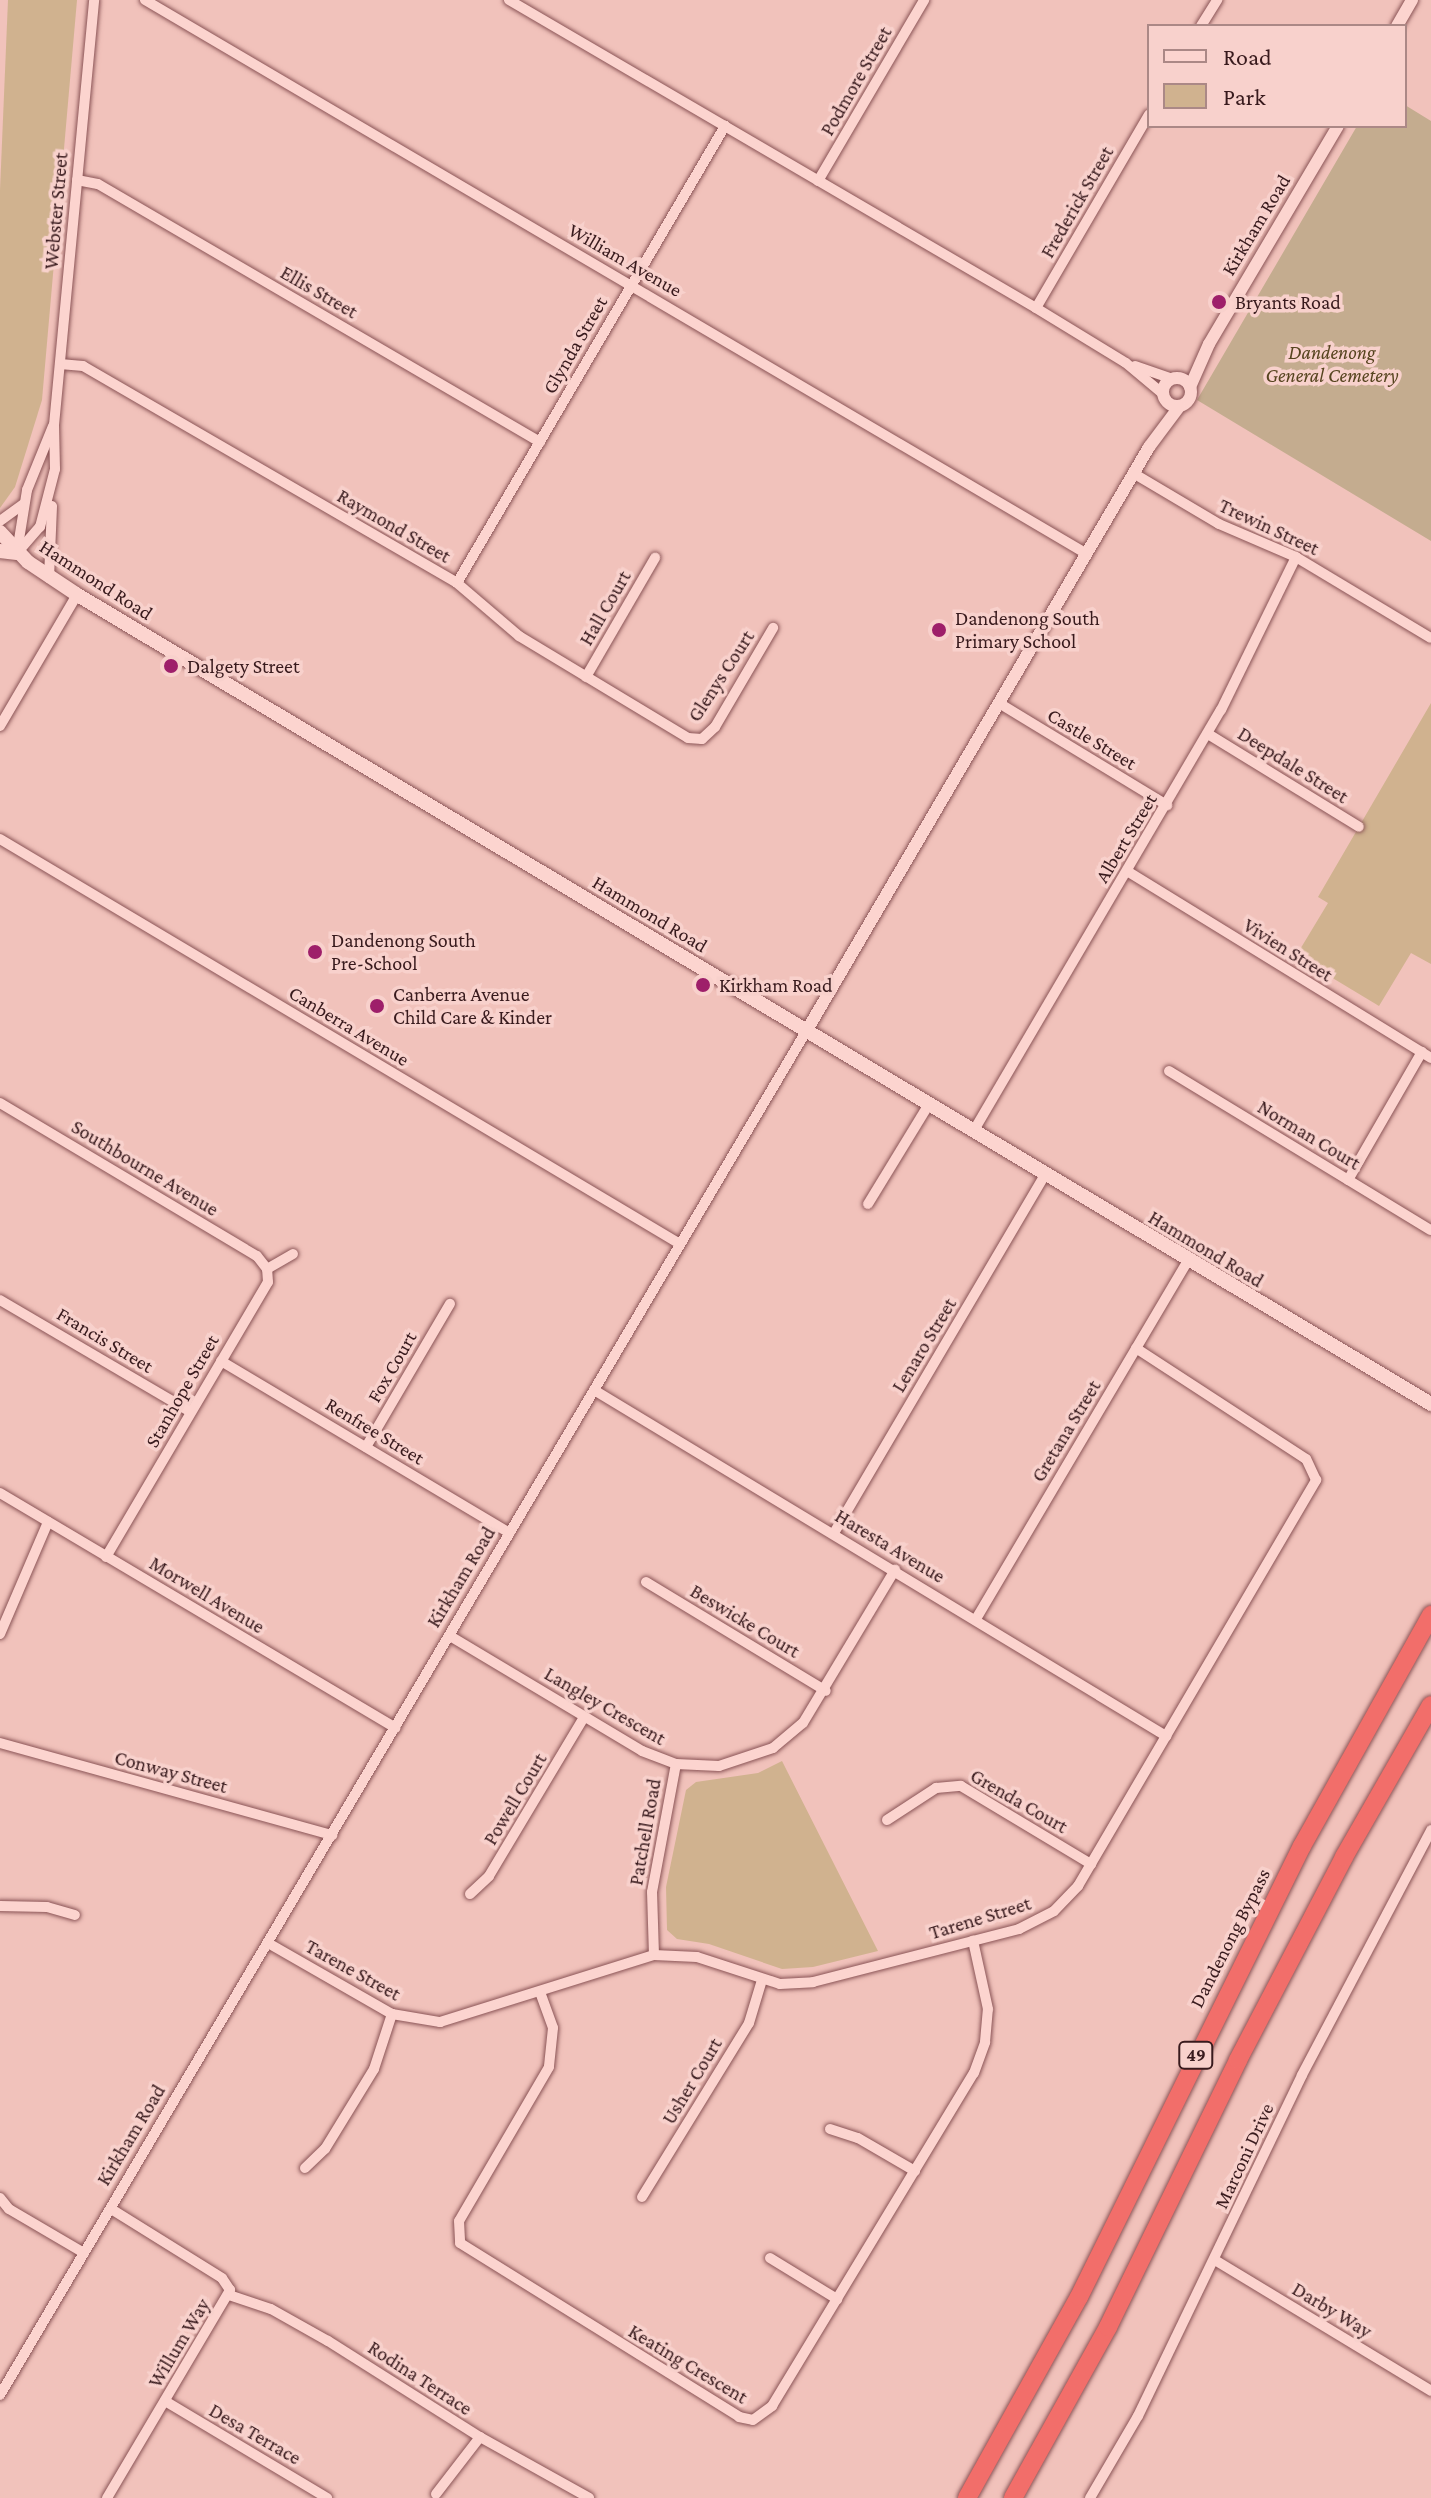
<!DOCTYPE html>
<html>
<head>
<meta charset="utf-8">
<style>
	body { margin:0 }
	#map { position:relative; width:1431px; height:2498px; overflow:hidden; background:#f1c2bb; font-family:"Crimson Pro",serif }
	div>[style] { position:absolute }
	.green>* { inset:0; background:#d0b28f }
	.cemetery>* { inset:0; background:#c4ac8f }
	.roads { filter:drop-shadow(0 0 2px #8a5456) drop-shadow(0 0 2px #8a5456) }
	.minor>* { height:10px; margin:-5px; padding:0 5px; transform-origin:5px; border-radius:5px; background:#fcd4cf }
	.tertiary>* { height:12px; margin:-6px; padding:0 6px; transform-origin:6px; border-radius:6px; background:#fcd4cf }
	.tertiary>.ring { margin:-6px; padding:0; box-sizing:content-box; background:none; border:12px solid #fcd4cf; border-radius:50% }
	.secondary>* { height:14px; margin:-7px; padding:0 7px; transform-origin:7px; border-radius:7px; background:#fcd4cf }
	.trunk>* { height:18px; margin:-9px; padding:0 9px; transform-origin:9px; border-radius:9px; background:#f26e6a }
	.dots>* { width:22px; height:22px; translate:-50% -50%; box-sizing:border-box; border:4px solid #f8d1cc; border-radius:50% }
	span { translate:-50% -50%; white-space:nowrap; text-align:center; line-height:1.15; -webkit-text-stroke:7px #f8d1cc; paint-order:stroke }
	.shield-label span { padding:2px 6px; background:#f8d1cc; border:2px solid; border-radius:6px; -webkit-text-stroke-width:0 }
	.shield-label { font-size:18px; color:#381a1d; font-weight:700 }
	.street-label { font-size:20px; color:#381a1d }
	.poi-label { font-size:20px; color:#381a1d }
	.left { translate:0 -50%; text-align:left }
	.park-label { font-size:20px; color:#56441f; font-style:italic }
	.legend { position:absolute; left:1147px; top:24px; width:260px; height:104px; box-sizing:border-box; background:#f8d1cc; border:2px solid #ab8886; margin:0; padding:10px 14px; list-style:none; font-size:24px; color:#381a1d }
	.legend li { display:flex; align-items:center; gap:16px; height:40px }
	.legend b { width:40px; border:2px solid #ab8886 }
</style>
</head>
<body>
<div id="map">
	<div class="green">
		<i style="clip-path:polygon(8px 0,77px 0,42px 400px,15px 487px,0 508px,0 190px)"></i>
		<i style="clip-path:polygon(1431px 703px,1431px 964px,1411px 953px,1379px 1006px,1296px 956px,1328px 903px,1318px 897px)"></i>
		<i style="clip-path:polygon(782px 1761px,878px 1951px,813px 1967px,782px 1969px,709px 1944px,677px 1939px,667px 1930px,666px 1887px,686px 1790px,696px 1782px,758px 1773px)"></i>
	</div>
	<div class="cemetery">
		<i style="clip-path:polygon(1405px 105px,1431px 121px,1431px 541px,1197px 400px,1357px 126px,1405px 126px)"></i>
	</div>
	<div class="roads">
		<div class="minor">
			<i style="left:145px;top:0;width:1093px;rotate:30.46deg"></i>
			<i style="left:509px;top:0;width:610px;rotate:30.3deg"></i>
			<i style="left:1036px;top:308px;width:105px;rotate:31.4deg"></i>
			<i style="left:1126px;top:363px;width:47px;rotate:39.8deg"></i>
			<i style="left:1201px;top:26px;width:31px;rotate:-58deg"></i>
			<i style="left:77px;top:180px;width:21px;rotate:11deg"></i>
			<i style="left:98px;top:184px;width:512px;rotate:30.27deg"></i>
			<i style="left:818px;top:181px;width:210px;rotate:-59.6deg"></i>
			<i style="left:1036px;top:308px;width:224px;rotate:-59.7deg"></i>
			<i style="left:60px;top:364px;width:23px;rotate:5deg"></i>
			<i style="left:83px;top:366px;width:432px;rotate:30.1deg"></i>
			<i style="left:457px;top:583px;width:82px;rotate:40.5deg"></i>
			<i style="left:519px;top:636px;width:197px;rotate:31.1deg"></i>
			<i style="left:688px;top:738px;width:14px;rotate:4deg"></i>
			<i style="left:702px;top:739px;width:18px;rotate:-43deg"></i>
			<i style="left:715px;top:727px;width:115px;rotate:-59.6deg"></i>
			<i style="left:1135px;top:366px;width:39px;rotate:19deg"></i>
			<i style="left:1133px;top:473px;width:100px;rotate:30.7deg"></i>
			<i style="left:1219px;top:524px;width:84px;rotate:23.2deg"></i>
			<i style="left:1296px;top:557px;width:157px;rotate:31deg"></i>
			<i style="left:0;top:521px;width:29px;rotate:-36deg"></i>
			<i style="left:17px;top:552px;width:63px;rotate:-80.8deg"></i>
			<i style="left:27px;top:490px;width:69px;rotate:-67.9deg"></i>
			<i style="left:17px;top:553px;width:35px;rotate:-49deg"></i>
			<i style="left:40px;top:527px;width:60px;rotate:-75.5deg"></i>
			<i style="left:55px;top:469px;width:44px;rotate:-91.3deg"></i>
			<i style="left:54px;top:425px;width:427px;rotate:-84.6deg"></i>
			<i style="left:49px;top:578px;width:72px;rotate:-87.6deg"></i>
			<i style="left:457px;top:583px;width:530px;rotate:-59.61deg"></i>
			<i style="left:586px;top:677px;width:138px;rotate:-59.9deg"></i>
			<i style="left:999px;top:703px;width:197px;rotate:31.3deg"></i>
			<i style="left:0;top:726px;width:152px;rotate:-59.6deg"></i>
			<i style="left:1208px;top:734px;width:177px;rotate:31.6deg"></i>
			<i style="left:0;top:839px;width:791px;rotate:30.78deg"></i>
			<i style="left:1127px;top:871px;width:357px;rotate:31.6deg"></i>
			<i style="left:1169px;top:1071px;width:306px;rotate:31.3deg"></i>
			<i style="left:0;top:1103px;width:299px;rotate:30.8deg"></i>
			<i style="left:257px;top:1256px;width:16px;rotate:52deg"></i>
			<i style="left:973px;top:1132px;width:489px;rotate:-59.6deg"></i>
			<i style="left:1221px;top:710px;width:170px;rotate:-63.9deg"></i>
			<i style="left:1348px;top:1180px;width:148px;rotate:-60deg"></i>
			<i style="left:868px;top:1204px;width:117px;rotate:-58.6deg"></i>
			<i style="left:0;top:1300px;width:221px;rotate:30.4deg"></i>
			<i style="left:221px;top:1361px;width:336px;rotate:30.8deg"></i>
			<i style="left:594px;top:1390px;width:669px;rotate:31.17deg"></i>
			<i style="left:366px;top:1447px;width:166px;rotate:-59.6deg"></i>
			<i style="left:0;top:1493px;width:460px;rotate:30.7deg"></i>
			<i style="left:834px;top:1533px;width:416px;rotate:-59.5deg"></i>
			<i style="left:106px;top:1557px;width:319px;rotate:-59.5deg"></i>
			<i style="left:268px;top:1282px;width:13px;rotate:-94deg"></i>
			<i style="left:267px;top:1269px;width:30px;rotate:-30deg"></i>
			<i style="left:646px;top:1582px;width:210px;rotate:31.2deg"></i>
			<i style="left:976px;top:1619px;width:415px;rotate:-59.4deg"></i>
			<i style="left:0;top:1634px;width:122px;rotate:-66.8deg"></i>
			<i style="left:450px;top:1636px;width:224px;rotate:30.9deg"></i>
			<i style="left:642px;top:1751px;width:36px;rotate:21deg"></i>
			<i style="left:676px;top:1764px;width:43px;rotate:2.7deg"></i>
			<i style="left:719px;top:1766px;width:57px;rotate:-18.4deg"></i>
			<i style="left:773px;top:1748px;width:39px;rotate:-40deg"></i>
			<i style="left:803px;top:1723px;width:179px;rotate:-59deg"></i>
			<i style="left:0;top:1743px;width:345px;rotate:15.5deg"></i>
			<i style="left:887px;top:1820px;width:59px;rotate:-33.1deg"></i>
			<i style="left:936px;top:1788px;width:25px;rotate:-5deg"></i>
			<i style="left:961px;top:1786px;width:152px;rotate:31deg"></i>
			<i style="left:470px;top:1894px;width:26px;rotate:-43deg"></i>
			<i style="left:489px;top:1876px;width:185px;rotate:-59.1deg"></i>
			<i style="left:0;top:1906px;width:47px;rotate:1.2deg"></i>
			<i style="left:47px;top:1907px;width:29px;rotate:16deg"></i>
			<i style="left:268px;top:1943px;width:143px;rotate:29.8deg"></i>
			<i style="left:392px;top:2014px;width:49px;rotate:9.5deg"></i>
			<i style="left:440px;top:2022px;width:224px;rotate:-17.4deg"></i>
			<i style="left:654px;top:1955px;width:43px;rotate:2.7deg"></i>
			<i style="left:697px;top:1957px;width:87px;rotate:18deg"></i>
			<i style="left:780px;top:1984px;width:33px;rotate:-3deg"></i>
			<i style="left:813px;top:1982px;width:213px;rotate:-14.4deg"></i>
			<i style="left:1019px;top:1929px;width:39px;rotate:-27deg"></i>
			<i style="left:1054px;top:1911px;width:35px;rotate:-46deg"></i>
			<i style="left:1078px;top:1886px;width:471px;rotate:-59.6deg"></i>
			<i style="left:1316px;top:1480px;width:23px;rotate:-115deg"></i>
			<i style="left:1306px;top:1459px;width:203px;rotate:-146.9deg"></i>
			<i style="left:654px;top:1955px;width:63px;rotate:-91.8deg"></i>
			<i style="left:652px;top:1892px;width:130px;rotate:-79.4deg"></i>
			<i style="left:540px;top:1992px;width:38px;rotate:70deg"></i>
			<i style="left:553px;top:2028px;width:39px;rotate:96deg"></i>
			<i style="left:549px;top:2067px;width:178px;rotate:120.3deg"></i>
			<i style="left:459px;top:2221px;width:22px;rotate:87deg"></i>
			<i style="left:460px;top:2243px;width:329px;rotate:31.9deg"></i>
			<i style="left:739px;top:2417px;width:14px;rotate:12deg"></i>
			<i style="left:753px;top:2420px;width:24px;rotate:-36deg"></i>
			<i style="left:772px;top:2406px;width:389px;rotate:-58.8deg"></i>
			<i style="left:974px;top:2073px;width:33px;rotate:-70deg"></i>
			<i style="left:985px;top:2042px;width:33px;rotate:-85deg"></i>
			<i style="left:988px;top:2009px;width:70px;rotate:-102.4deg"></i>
			<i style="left:830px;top:2129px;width:29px;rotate:18deg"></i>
			<i style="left:858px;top:2138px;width:66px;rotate:30.1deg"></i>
			<i style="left:305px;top:2168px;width:28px;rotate:-44deg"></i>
			<i style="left:325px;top:2149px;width:94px;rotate:-58.5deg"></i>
			<i style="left:374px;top:2069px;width:58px;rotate:-71.9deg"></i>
			<i style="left:642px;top:2197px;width:204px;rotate:-58.4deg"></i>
			<i style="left:749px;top:2023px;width:45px;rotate:-73.2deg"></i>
			<i style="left:0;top:2198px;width:14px;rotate:51deg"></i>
			<i style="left:9px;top:2209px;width:87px;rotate:30.4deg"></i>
			<i style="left:770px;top:2258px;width:79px;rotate:31.5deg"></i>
			<i style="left:1215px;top:2260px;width:253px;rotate:31.2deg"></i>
			<i style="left:229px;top:2295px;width:44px;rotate:18.4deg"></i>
			<i style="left:271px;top:2309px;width:65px;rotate:29.3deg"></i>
			<i style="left:328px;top:2341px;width:180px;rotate:32.3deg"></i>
			<i style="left:480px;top:2437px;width:125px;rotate:29.2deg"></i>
			<i style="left:0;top:2395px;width:1586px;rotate:-59.41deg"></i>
			<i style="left:165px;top:2401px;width:189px;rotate:30.9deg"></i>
			<i style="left:436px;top:2494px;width:72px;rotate:-52.3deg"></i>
			<i style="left:107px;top:2498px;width:242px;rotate:-59.4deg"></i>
			<i style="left:230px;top:2290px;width:14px;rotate:-124deg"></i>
			<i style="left:222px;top:2278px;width:131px;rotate:-148.1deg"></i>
			<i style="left:1090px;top:2498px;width:95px;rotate:-59.7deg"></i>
			<i style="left:1138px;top:2416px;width:378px;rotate:-64.3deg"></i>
			<i style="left:1302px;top:2075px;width:277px;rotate:-62.2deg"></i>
		</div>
		<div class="tertiary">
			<i style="left:1397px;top:26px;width:30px;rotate:-60deg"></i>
			<i class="ring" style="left:1163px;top:378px;width:16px;height:16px"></i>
			<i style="left:1190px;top:387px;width:47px;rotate:-66.2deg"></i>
			<i style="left:1209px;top:344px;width:253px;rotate:-59.4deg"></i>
			<i style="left:807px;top:1030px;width:676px;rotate:-59.6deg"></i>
			<i style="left:1149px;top:447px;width:50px;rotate:-53.1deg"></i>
		</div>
		<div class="secondary">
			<i style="left:0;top:532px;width:41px;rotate:47deg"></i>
			<i style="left:28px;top:562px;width:58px;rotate:33.7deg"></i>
			<i style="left:76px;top:594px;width:1579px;rotate:30.87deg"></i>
			<i style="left:0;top:551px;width:17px;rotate:7deg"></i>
		</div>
		<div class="trunk">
			<i style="left:967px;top:2498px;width:230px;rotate:-60.9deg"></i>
			<i style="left:1079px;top:2297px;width:503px;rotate:-63.69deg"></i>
			<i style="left:1302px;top:1846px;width:265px;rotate:-60.8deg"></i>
			<i style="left:1013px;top:2498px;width:196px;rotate:-60.9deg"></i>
			<i style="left:1108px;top:2327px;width:297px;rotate:-64deg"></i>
			<i style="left:1238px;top:2060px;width:229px;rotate:-62.4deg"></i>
			<i style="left:1344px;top:1857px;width:175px;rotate:-60.2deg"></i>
		</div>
	</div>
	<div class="dots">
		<i style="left:1219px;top:302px;background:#9e1f6a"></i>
		<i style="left:939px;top:630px;background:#9e1f6a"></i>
		<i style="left:171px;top:666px;background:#9e1f6a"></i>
		<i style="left:315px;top:952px;background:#9e1f6a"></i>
		<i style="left:703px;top:985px;background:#9e1f6a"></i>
		<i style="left:377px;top:1006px;background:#9e1f6a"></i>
	</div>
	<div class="shield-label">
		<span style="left:1196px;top:2055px">49</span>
	</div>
	<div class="street-label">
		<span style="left:856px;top:81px;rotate:-60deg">Podmore Street</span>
		<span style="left:1077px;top:202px;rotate:-60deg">Frederick Street</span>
		<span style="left:56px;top:211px;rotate:-85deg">Webster Street</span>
		<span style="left:1256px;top:225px;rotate:-59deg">Kirkham Road</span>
		<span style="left:625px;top:260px;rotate:30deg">William Avenue</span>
		<span style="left:319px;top:292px;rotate:30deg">Ellis Street</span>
		<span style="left:575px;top:345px;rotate:-60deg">Glynda Street</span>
		<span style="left:394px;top:526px;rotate:30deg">Raymond Street</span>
		<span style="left:1269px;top:527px;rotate:25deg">Trewin Street</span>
		<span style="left:96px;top:580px;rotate:33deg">Hammond Road</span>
		<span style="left:605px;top:608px;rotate:-60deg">Hall Court</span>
		<span style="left:721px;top:676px;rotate:-57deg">Glenys Court</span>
		<span style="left:1092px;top:739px;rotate:31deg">Castle Street</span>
		<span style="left:1293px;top:765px;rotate:32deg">Deepdale Street</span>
		<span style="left:1126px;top:838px;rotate:-59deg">Albert Street</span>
		<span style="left:650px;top:914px;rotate:31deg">Hammond Road</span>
		<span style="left:1288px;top:950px;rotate:32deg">Vivien Street</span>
		<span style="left:349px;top:1026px;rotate:31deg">Canberra Avenue</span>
		<span style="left:1309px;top:1135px;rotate:31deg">Norman Court</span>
		<span style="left:145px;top:1168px;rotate:31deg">Southbourne Avenue</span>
		<span style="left:1206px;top:1249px;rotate:31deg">Hammond Road</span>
		<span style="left:105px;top:1340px;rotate:31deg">Francis Street</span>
		<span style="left:924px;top:1345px;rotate:-59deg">Lenaro Street</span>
		<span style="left:392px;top:1367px;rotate:-60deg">Fox Court</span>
		<span style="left:182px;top:1391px;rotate:-60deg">Stanhope Street</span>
		<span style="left:375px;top:1431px;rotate:31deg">Renfree Street</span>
		<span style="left:1066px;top:1431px;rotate:-59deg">Gretana Street</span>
		<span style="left:890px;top:1546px;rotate:31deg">Haresta Avenue</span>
		<span style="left:461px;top:1577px;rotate:-59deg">Kirkham Road</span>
		<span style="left:207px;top:1595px;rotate:31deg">Morwell Avenue</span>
		<span style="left:745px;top:1621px;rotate:31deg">Beswicke Court</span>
		<span style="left:605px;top:1706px;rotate:30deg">Langley Crescent</span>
		<span style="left:171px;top:1772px;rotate:15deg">Conway Street</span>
		<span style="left:515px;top:1799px;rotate:-59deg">Powell Court</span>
		<span style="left:1019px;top:1801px;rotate:30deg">Grenda Court</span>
		<span style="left:645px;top:1832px;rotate:-80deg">Patchell Road</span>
		<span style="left:980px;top:1918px;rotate:-17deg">Tarene Street</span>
		<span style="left:1230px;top:1938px;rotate:-63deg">Dandenong Bypass</span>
		<span style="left:353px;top:1970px;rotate:29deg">Tarene Street</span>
		<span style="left:692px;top:2081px;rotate:-59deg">Usher Court</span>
		<span style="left:131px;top:2135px;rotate:-59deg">Kirkham Road</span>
		<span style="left:1244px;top:2156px;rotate:-65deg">Marconi Drive</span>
		<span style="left:1332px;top:2310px;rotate:31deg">Darby Way</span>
		<span style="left:179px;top:2343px;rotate:-59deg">Willum Way</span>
		<span style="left:688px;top:2364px;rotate:31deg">Keating Crescent</span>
		<span style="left:420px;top:2378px;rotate:33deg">Rodina Terrace</span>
		<span style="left:255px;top:2434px;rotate:30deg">Desa Terrace</span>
	</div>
	<div class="poi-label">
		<span class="left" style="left:1235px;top:302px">Bryants Road</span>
		<span class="left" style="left:955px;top:630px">Dandenong South<br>Primary School</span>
		<span class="left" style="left:187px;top:666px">Dalgety Street</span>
		<span class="left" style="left:331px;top:952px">Dandenong South<br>Pre-School</span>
		<span class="left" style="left:719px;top:985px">Kirkham Road</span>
		<span class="left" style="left:393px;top:1006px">Canberra Avenue<br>Child Care &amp; Kinder</span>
	</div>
	<div class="park-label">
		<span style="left:1332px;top:364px">Dandenong<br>General Cemetery</span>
	</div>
	<ul class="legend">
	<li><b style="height:10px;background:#fcd4cf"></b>Road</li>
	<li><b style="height:22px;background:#d0b28f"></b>Park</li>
	</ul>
</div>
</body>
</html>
